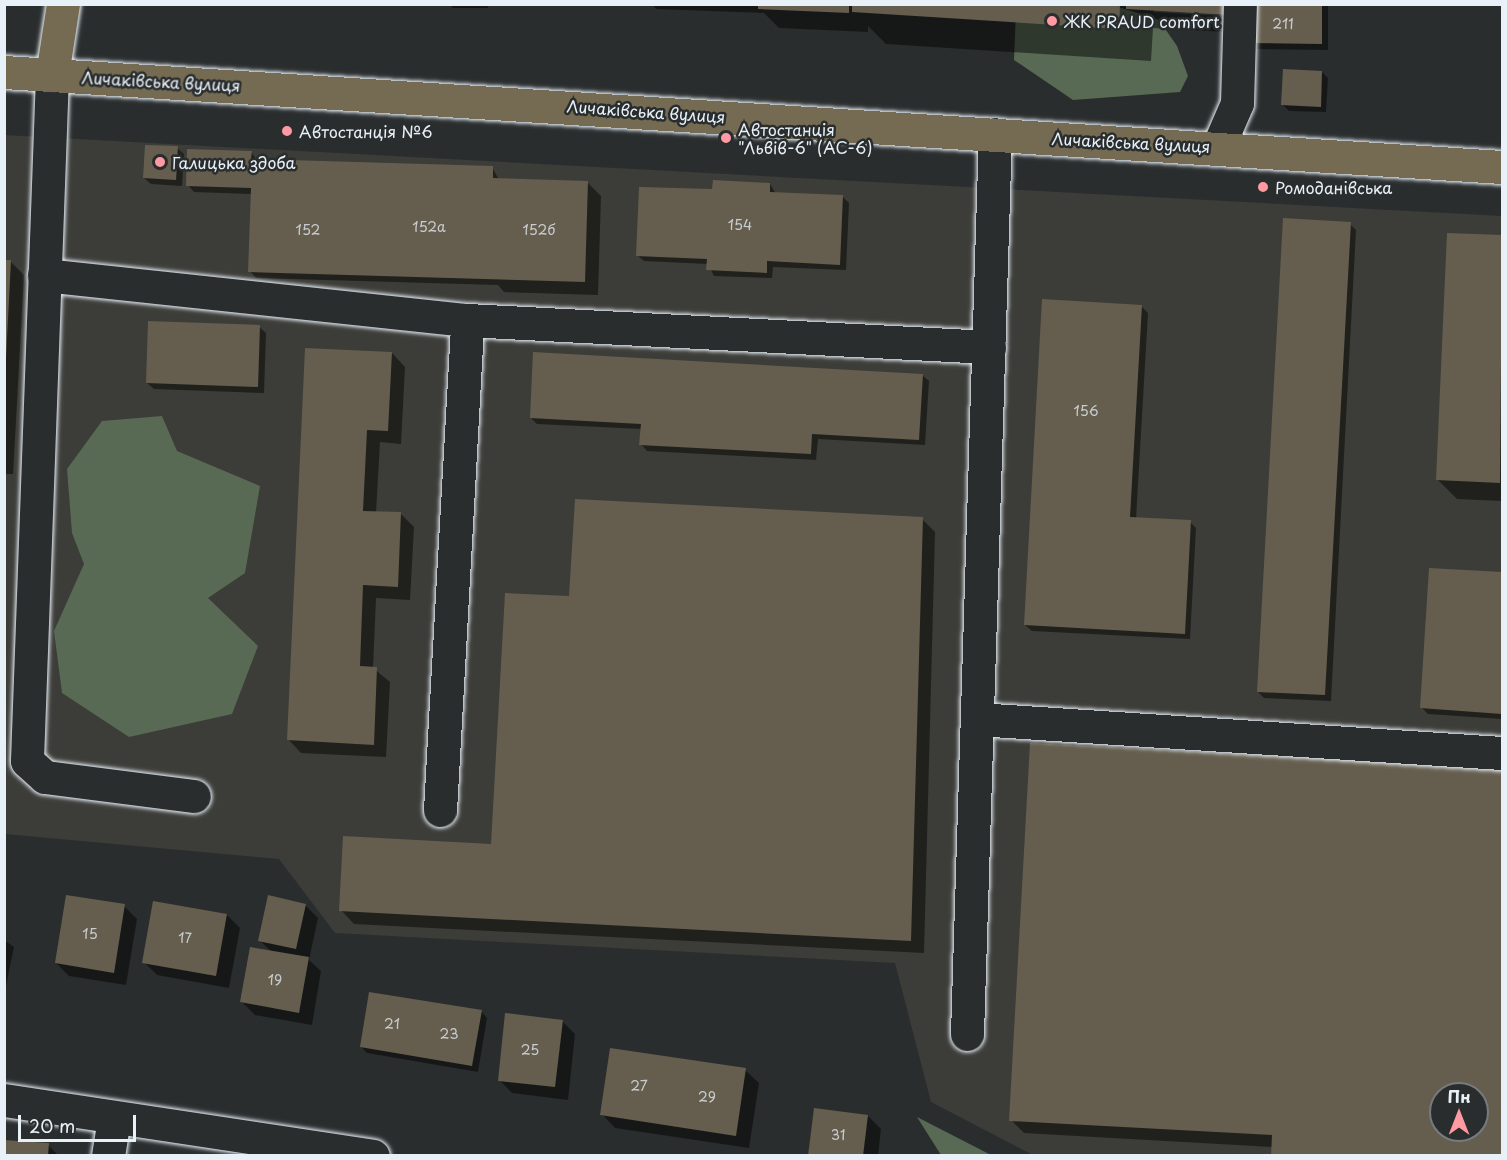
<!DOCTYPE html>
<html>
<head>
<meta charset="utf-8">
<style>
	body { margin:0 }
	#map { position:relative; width:1507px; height:1160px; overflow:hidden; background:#2a2d2e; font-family:"Playpen Sans",sans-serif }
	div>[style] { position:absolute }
	.built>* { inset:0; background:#3c3c38 }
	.green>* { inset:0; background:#586a53 }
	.shadow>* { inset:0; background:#0007 }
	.building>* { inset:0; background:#655e4e }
	.roads { filter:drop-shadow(0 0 2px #e8f1f8) drop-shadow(0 0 2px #e8f1f8) }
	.minor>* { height:33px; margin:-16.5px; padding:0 16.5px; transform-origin:16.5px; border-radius:16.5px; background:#2a2d2e }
	.major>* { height:33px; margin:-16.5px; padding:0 16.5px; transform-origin:16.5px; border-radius:16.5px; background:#746b52 }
	.dots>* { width:16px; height:16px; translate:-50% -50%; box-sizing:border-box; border:3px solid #2a2d2e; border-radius:50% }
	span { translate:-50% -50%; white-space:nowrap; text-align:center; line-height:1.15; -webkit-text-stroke:5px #2a2d2e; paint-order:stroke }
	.number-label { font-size:14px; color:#c7ccce }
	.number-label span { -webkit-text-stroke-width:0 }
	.poi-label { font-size:16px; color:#e8f1f8 }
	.left { translate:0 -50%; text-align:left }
	.street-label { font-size:16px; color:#e8f1f8 }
	.frame { position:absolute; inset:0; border:6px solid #e8f1f8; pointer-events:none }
	.north { position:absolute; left:1429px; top:1082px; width:60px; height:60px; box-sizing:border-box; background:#2a2d2e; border:2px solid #767b7f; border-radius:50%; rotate:0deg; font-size:16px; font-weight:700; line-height:24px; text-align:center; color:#e8f1f8 }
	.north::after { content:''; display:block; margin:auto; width:21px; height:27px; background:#ff9aa2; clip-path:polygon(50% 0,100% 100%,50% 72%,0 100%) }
	.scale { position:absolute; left:18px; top:1115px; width:118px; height:27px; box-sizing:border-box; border:3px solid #e8f1f8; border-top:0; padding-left:8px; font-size:18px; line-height:21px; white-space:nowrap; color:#e8f1f8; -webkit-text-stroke:4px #2a2d2e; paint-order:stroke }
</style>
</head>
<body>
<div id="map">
	<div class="built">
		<i style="clip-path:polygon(evenodd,4px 135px,1502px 216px,1502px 1155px,1033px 1155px,931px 1102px,895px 963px,335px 933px,279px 859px,5px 834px,4px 135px,1441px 1094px,1477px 1094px,1477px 1130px,1441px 1130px,1441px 1094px)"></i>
	</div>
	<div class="green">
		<i style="clip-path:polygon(1112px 5px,1159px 20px,1177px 46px,1188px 76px,1180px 92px,1073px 100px,1014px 60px,1016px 10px)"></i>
		<i style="clip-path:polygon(162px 416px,177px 451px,260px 486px,245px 573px,208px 598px,258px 646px,232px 714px,129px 737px,62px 693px,54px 631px,84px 564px,72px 533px,67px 469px,102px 421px)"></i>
		<i style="clip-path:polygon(917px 1117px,991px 1155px,941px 1155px)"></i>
	</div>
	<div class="shadow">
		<i style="clip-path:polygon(449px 4px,488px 4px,488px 8px,453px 8px)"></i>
		<i style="clip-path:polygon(550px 4px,589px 4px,589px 6px)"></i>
		<i style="clip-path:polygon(evenodd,652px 4px,1328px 4px,1328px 50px,1251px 49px,1245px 33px,1153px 28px,1151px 61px,886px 44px,868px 26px,868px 32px,779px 28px,764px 13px,656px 9px,652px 4px,1154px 9px,1239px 14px,1239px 17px,1154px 12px,1154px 9px)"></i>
		<i style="clip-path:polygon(1322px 72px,1328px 78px,1326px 112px,1289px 111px,1283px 105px)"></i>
		<i style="clip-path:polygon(177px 148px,184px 154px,182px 186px,151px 184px,144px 178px)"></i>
		<i style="clip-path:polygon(251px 152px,257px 160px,492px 167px,499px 180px,588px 183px,601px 196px,598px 295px,504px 292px,498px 285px,256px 278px,250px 271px,252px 194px,194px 192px,188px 185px)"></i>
		<i style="clip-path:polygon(770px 184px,776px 194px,843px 197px,849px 203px,846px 270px,773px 267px,772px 278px,714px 276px,708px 264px,644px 261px,637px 255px,714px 191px)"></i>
		<i style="clip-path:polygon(1350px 224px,1356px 230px,1331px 701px,1264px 698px,1258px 692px)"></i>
		<i style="clip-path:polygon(1448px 234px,1502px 237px,1502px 501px,1457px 499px,1438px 480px)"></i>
		<i style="clip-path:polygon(4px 261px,11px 262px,24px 275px,13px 474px,4px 474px)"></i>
		<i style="clip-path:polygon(1142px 307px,1148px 313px,1136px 519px,1190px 522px,1196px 528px,1190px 639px,1032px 631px,1025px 625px)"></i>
		<i style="clip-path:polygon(259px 327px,266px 333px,264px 393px,154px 389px,147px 383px)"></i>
		<i style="clip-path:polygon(307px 350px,392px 353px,405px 367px,401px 444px,380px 442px,376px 513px,401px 514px,414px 527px,410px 600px,376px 598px,373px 668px,390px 682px,386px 757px,301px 753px,288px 739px)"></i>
		<i style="clip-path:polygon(922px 375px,929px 381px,925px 445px,818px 439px,816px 460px,647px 451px,641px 444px,642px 429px,537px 424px,531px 418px)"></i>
		<i style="clip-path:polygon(922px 519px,935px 532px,924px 953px,354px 924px,341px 910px,493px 845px,571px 598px)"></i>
		<i style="clip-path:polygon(1431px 569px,1502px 573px,1502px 719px,1428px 714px,1422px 708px)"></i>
		<i style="clip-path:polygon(evenodd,1031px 744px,1502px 770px,1502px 1156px,1273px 1156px,1273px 1147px,1024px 1133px,1011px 1120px,1031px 744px,1441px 1094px,1477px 1094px,1477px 1130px,1441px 1130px,1441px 1094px)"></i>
		<i style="clip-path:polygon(305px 905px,318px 918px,309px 960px,321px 971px,312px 1025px,255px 1015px,242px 1002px,272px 952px,259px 940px)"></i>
		<i style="clip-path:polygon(124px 906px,137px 919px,126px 985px,69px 976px,56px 963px)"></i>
		<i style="clip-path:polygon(227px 915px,240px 928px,229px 988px,157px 975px,144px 962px)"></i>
		<i style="clip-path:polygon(4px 940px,14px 947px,4px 996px)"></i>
		<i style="clip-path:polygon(481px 1011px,487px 1018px,478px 1072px,367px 1053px,361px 1047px)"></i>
		<i style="clip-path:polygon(562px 1021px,575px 1034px,568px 1100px,512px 1093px,499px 1080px)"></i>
		<i style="clip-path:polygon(745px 1070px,759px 1083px,749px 1148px,615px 1128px,602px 1114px)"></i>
		<i style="clip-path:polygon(868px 1116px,881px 1129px,878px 1156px,810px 1156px)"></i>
		<i style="clip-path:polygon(48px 1145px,59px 1156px,4px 1156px)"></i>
	</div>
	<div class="building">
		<i style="clip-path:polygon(758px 4px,849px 4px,849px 13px,758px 9px)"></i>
		<i style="clip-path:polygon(852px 4px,1120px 4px,1119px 29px,852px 12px)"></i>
		<i style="clip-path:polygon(1126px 4px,1232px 4px,1231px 15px,1126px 9px)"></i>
		<i style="clip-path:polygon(1244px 4px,1322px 4px,1322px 44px,1243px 43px)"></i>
		<i style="clip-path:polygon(1283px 69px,1322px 71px,1321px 107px,1281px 105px)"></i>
		<i style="clip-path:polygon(145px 145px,178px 146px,176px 180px,143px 178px)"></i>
		<i style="clip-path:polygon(187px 149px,252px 151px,251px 159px,493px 166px,493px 178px,588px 181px,585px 282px,248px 272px,251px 188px,186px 186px)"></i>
		<i style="clip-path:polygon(713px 180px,770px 183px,770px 192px,843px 195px,840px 265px,767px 261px,767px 273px,706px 270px,707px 259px,636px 256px,639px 187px,712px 189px)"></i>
		<i style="clip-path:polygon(1283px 218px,1351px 222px,1325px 695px,1257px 692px)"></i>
		<i style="clip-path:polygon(1447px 233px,1502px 235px,1500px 483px,1436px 480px)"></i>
		<i style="clip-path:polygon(4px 260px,11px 260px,6px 358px,4px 357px)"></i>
		<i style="clip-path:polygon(1042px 299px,1142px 305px,1130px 517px,1191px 520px,1185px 634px,1024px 625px)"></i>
		<i style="clip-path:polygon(148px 321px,260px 325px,258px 387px,146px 383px)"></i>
		<i style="clip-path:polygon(305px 348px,392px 352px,388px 431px,367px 430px,363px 511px,401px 512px,398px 587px,363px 585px,360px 666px,377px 667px,374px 745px,287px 740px)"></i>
		<i style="clip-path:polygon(533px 352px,923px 374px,919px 440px,812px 434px,811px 454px,639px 445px,641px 424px,530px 418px)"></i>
		<i style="clip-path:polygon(575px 499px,923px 517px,911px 941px,339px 911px,343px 836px,491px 844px,505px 593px,569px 596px)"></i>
		<i style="clip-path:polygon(1429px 568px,1502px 572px,1502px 714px,1420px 708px)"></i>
		<i style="clip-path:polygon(evenodd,1030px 743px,1502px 768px,1502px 1156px,1271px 1156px,1272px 1135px,1009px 1121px,1030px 743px,1441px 1094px,1477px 1094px,1477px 1130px,1441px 1130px,1441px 1094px)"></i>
		<i style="clip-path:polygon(66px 895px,125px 904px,114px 973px,55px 963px)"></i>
		<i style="clip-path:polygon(268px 895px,306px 904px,296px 949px,258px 941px)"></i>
		<i style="clip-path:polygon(153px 901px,227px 914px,216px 976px,142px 963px)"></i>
		<i style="clip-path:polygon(250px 947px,309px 957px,299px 1013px,240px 1002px)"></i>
		<i style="clip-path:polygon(369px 992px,482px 1010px,472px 1066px,360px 1047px)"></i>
		<i style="clip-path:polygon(505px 1013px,563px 1020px,555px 1087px,498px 1081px)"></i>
		<i style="clip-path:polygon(610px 1048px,746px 1068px,736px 1136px,600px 1115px)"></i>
		<i style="clip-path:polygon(814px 1108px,868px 1115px,863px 1156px,808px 1156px)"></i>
		<i style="clip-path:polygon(4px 1140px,49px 1143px,48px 1156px,4px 1156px)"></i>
	</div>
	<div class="roads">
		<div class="minor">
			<i style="left:52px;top:75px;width:686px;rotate:92.09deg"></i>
			<i style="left:27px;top:761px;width:24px;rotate:42deg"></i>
			<i style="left:45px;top:777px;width:150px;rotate:7.3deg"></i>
			<i style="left:1218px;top:147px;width:48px;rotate:-66.6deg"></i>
			<i style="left:1237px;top:103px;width:99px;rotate:-88.3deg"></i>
			<i style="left:44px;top:275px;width:425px;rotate:6.1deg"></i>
			<i style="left:977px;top:719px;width:526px;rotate:3.71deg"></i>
			<i style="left:440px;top:810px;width:491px;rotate:-86.8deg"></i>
			<i style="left:467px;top:320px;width:523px;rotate:2.96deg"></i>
			<i style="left:967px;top:1034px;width:900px;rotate:-88.22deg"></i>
			<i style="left:4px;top:1100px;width:373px;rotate:8.6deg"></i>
			<i style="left:108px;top:1156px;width:38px;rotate:-81deg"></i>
		</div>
		<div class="major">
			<i style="left:4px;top:72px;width:1501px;rotate:3.63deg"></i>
			<i style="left:52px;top:75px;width:72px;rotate:-81.2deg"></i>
		</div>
	</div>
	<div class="dots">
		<i style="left:1052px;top:21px;background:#ff9aa2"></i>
		<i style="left:287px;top:131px;background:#ff9aa2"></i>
		<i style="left:726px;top:138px;background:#ff9aa2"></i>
		<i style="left:160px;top:162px;background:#ff9aa2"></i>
		<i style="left:1263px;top:187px;background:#ff9aa2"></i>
	</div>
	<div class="number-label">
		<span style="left:1283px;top:24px">211</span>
		<span style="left:740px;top:225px">154</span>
		<span style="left:429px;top:227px">152а</span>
		<span style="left:308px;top:230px">152</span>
		<span style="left:539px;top:230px">152б</span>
		<span style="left:1086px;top:411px">156</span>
		<span style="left:90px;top:934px">15</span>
		<span style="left:185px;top:938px">17</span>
		<span style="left:275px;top:980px">19</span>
		<span style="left:392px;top:1024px">21</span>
		<span style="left:449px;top:1034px">23</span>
		<span style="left:530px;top:1050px">25</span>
		<span style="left:639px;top:1086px">27</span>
		<span style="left:707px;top:1097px">29</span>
		<span style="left:838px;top:1135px">31</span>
	</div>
	<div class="poi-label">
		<span class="left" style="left:1064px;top:21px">ЖК PRAUD comfort</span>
		<span class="left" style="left:738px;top:138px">Автостанція<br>"Львів-6" (АС-6)</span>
		<span class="left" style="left:299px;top:131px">Автостанція №6</span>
		<span class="left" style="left:172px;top:162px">Галицька здоба</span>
		<span class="left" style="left:1275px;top:187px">Ромоданівська</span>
	</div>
	<div class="street-label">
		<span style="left:161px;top:81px;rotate:3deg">Личаківська вулиця</span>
		<span style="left:646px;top:111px;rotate:4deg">Личаківська вулиця</span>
		<span style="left:1131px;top:142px;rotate:3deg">Личаківська вулиця</span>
	</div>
	<div class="frame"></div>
	<div class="north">Пн</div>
	<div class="scale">20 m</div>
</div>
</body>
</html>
